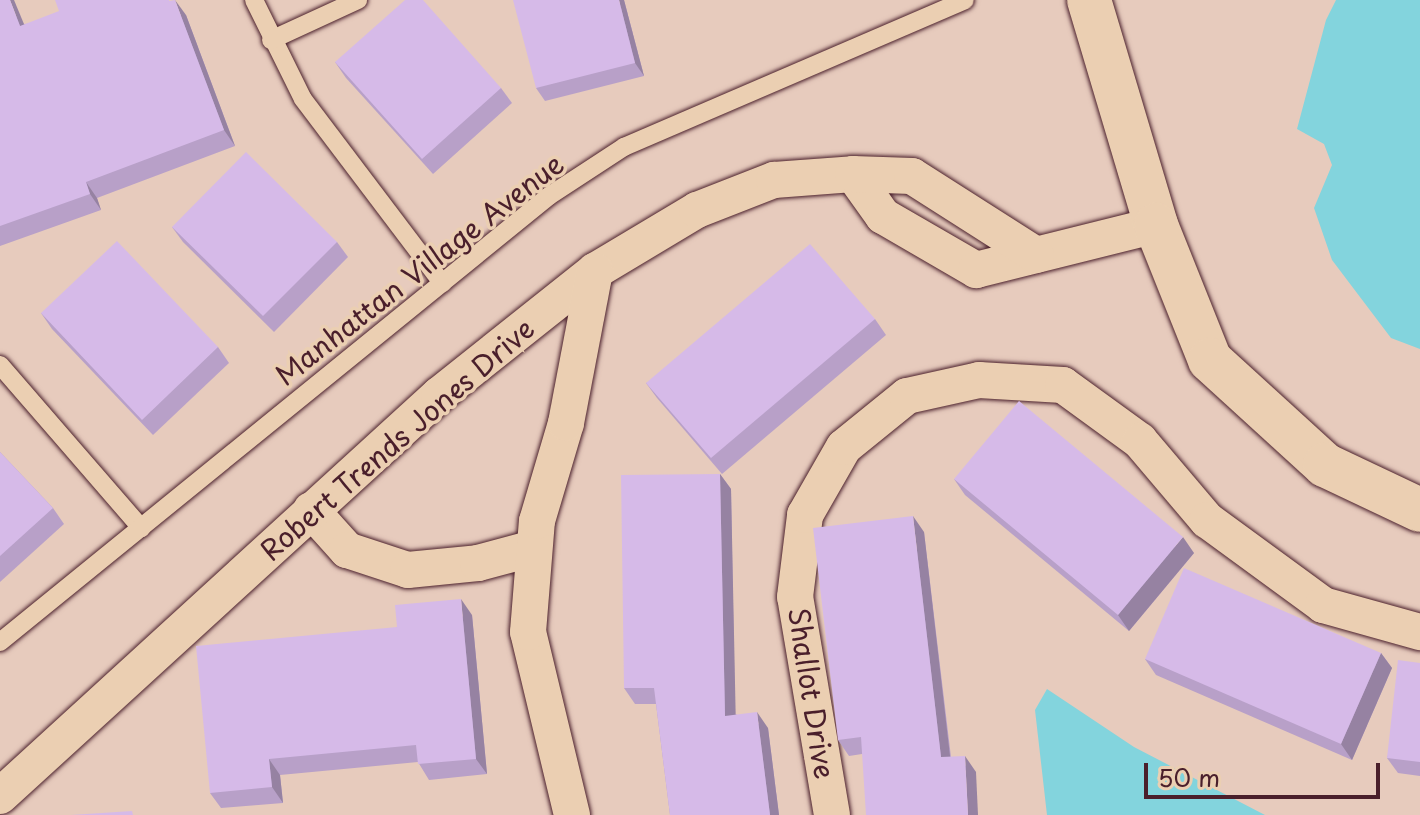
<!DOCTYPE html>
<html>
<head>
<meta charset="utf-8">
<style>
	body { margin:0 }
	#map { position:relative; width:1420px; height:815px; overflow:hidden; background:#e7cbbd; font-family:"Playpen Sans",sans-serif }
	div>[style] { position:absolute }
	.water>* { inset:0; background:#83d4dd }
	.roads { filter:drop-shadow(0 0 2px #4a1f2b) drop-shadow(0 0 2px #4a1f2b) }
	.service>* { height:18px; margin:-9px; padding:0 9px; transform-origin:9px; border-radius:9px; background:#ebcfb2 }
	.minor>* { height:36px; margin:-18px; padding:0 18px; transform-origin:18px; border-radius:18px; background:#ebcfb2 }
	.tertiary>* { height:44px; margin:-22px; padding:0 22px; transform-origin:22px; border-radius:22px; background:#ebcfb2 }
	.wall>* { inset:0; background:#b8a0c8 }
	.shaded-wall>* { inset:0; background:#9682a2 }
	.building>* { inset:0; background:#d6bae8 }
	span { translate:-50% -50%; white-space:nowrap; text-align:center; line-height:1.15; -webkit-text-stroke:7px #ebcfb2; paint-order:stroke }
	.street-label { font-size:28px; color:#4a1f2b }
	.scale { position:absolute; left:1144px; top:763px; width:236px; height:36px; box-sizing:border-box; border:4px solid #4a1f2b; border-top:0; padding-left:10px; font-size:24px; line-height:28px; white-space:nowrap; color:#4a1f2b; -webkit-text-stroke:6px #ebcfb2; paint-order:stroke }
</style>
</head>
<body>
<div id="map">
	<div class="water">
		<i style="clip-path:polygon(1336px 0,1420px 0,1420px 349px,1391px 338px,1332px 260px,1314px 208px,1332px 165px,1324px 144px,1297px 129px,1326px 20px)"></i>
		<i style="clip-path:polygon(1047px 689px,1134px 747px,1265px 815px,1047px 815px,1035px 710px)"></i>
	</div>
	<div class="roads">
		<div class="service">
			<i style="left:254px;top:0;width:110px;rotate:63.7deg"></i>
			<i style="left:303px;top:99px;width:231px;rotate:52.9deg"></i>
			<i style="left:271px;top:40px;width:96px;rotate:-24.7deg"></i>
			<i style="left:0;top:365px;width:216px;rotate:49.1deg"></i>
			<i style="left:0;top:642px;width:707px;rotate:-39.09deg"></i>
			<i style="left:549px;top:196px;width:90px;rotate:-33.2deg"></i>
			<i style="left:624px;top:147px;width:371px;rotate:-23.3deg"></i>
		</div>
		<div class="minor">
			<i style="left:853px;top:174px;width:52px;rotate:54.5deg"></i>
			<i style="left:883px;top:216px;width:108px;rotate:30.1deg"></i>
			<i style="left:976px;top:270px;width:186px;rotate:-14deg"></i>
			<i style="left:311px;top:510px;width:54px;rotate:48deg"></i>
			<i style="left:347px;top:550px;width:64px;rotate:18.2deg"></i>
			<i style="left:408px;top:570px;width:70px;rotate:-5.7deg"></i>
			<i style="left:478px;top:563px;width:58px;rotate:-15deg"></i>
			<i style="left:0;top:796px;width:595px;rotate:-42.41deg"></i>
			<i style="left:439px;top:395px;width:199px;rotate:-38.5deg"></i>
			<i style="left:595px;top:271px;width:119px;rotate:-30.9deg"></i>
			<i style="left:697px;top:210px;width:83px;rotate:-21.3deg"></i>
			<i style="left:774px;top:180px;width:79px;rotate:-4.3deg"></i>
			<i style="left:853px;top:174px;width:59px;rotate:1.9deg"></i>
			<i style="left:912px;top:176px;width:147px;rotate:32.5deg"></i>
			<i style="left:572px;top:815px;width:188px;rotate:-103.5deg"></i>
			<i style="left:528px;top:632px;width:111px;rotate:-85.4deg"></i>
			<i style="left:537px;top:521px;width:102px;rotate:-73.5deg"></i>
			<i style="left:566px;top:423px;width:155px;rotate:-79.2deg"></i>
			<i style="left:832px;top:815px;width:221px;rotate:-99.6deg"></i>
			<i style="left:795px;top:597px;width:83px;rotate:-83deg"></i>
			<i style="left:805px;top:515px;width:78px;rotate:-60.2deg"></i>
			<i style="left:844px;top:447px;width:81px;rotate:-39deg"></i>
			<i style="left:907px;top:396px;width:74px;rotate:-12.5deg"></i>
			<i style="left:979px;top:380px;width:84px;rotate:3.4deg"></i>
			<i style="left:1063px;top:385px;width:95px;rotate:36deg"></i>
			<i style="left:1140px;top:441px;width:104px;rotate:49.7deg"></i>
			<i style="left:1207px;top:520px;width:144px;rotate:36.2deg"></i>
			<i style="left:1323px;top:605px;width:101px;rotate:15.6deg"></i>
		</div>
		<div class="tertiary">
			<i style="left:1089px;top:0;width:235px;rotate:73.4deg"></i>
			<i style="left:1156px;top:225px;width:145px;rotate:68.2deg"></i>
			<i style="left:1210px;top:360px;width:156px;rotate:42.4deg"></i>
			<i style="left:1325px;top:465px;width:105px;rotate:25.3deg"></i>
		</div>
	</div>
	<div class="wall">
		<i style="clip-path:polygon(0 0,24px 24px,186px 15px,235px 146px,97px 198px,101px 210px,0 246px)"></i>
		<i style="clip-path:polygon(624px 0,644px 76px,545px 101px,536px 88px)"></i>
		<i style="clip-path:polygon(335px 62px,501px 88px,512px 103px,433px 174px,346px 78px)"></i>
		<i style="clip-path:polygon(172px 227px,337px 242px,348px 257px,274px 332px,183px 242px)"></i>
		<i style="clip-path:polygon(41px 313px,218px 347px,229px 363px,153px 435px,52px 329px)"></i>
		<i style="clip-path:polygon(875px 319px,886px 335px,722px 474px,657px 398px,646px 383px)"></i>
		<i style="clip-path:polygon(0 452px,53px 508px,64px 524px,0 582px)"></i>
		<i style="clip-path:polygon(720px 474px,731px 489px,735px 714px,768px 728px,779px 815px,670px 815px,656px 704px,635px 704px,624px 688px)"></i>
		<i style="clip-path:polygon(954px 479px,1194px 553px,1129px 631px,965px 495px)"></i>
		<i style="clip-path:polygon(924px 532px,951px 757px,976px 772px,862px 754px,849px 756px,838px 740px)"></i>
		<i style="clip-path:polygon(472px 615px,487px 774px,429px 780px,418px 762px,280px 775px,283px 803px,221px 808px,210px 793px,397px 627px)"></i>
		<i style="clip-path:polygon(1381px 653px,1392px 668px,1352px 760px,1156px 675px,1145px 659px)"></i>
		<i style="clip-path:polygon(1420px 663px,1420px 776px,1398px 773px,1387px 758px)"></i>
	</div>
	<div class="shaded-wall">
		<i style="clip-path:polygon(10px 0,14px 0,31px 41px,20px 26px)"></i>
		<i style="clip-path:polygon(175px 0,186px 15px,235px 146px,224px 130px)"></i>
		<i style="clip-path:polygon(619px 0,624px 0,644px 76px,635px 63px)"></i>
		<i style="clip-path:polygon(86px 182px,97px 198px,101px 210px,90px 194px)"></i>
		<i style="clip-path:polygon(720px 474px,731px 489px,736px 731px,725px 716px)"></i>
		<i style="clip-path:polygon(913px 516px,924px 532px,952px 773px,941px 757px)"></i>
		<i style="clip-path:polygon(1183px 537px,1194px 553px,1129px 631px,1118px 615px)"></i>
		<i style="clip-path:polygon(461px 599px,472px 615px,487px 774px,476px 759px)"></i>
		<i style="clip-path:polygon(1381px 653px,1392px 668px,1352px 760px,1341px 744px)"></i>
		<i style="clip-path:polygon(757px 712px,768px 728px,779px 815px,770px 815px)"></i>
		<i style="clip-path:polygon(965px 756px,976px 772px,978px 815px,968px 815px)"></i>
		<i style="clip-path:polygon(269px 759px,280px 775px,283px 803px,272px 787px)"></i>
	</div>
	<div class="building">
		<i style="clip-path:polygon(0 0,10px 0,20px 26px,59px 11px,55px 0,169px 0,169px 1px,175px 0,224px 130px,86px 182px,90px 194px,0 226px)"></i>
		<i style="clip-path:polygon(405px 0,423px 0,501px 88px,422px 159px,335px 62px)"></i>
		<i style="clip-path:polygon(513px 0,619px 0,635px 63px,536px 88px)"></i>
		<i style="clip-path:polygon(246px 152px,337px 242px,263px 316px,172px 227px)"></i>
		<i style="clip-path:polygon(117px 241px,218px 347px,142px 420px,41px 313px)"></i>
		<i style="clip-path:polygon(810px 244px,875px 319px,711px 458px,646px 383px)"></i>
		<i style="clip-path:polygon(1019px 401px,1183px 537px,1118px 615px,954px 479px)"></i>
		<i style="clip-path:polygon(0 452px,53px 508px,0 556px)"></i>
		<i style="clip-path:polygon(720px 474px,725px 716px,757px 712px,770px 815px,670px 815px,654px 688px,624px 688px,621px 475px)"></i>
		<i style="clip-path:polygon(913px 516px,941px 757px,965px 756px,968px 815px,866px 815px,861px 737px,838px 740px,813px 528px)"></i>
		<i style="clip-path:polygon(1184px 568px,1381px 653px,1341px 744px,1145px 659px)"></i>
		<i style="clip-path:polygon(461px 599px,476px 759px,418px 764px,416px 745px,269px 759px,272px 787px,210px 793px,196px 646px,397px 627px,395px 605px)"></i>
		<i style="clip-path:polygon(1398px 660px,1420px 663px,1420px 762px,1387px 758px)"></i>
		<i style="clip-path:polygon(132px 811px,133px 815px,71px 815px)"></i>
	</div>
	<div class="street-label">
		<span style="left:419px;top:269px;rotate:-38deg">Manhattan Village Avenue</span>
		<span style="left:397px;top:439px;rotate:-41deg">Robert Trends Jones Drive</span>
		<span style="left:812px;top:693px;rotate:81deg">Shallot Drive</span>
	</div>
	<div class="scale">50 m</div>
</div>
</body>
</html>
